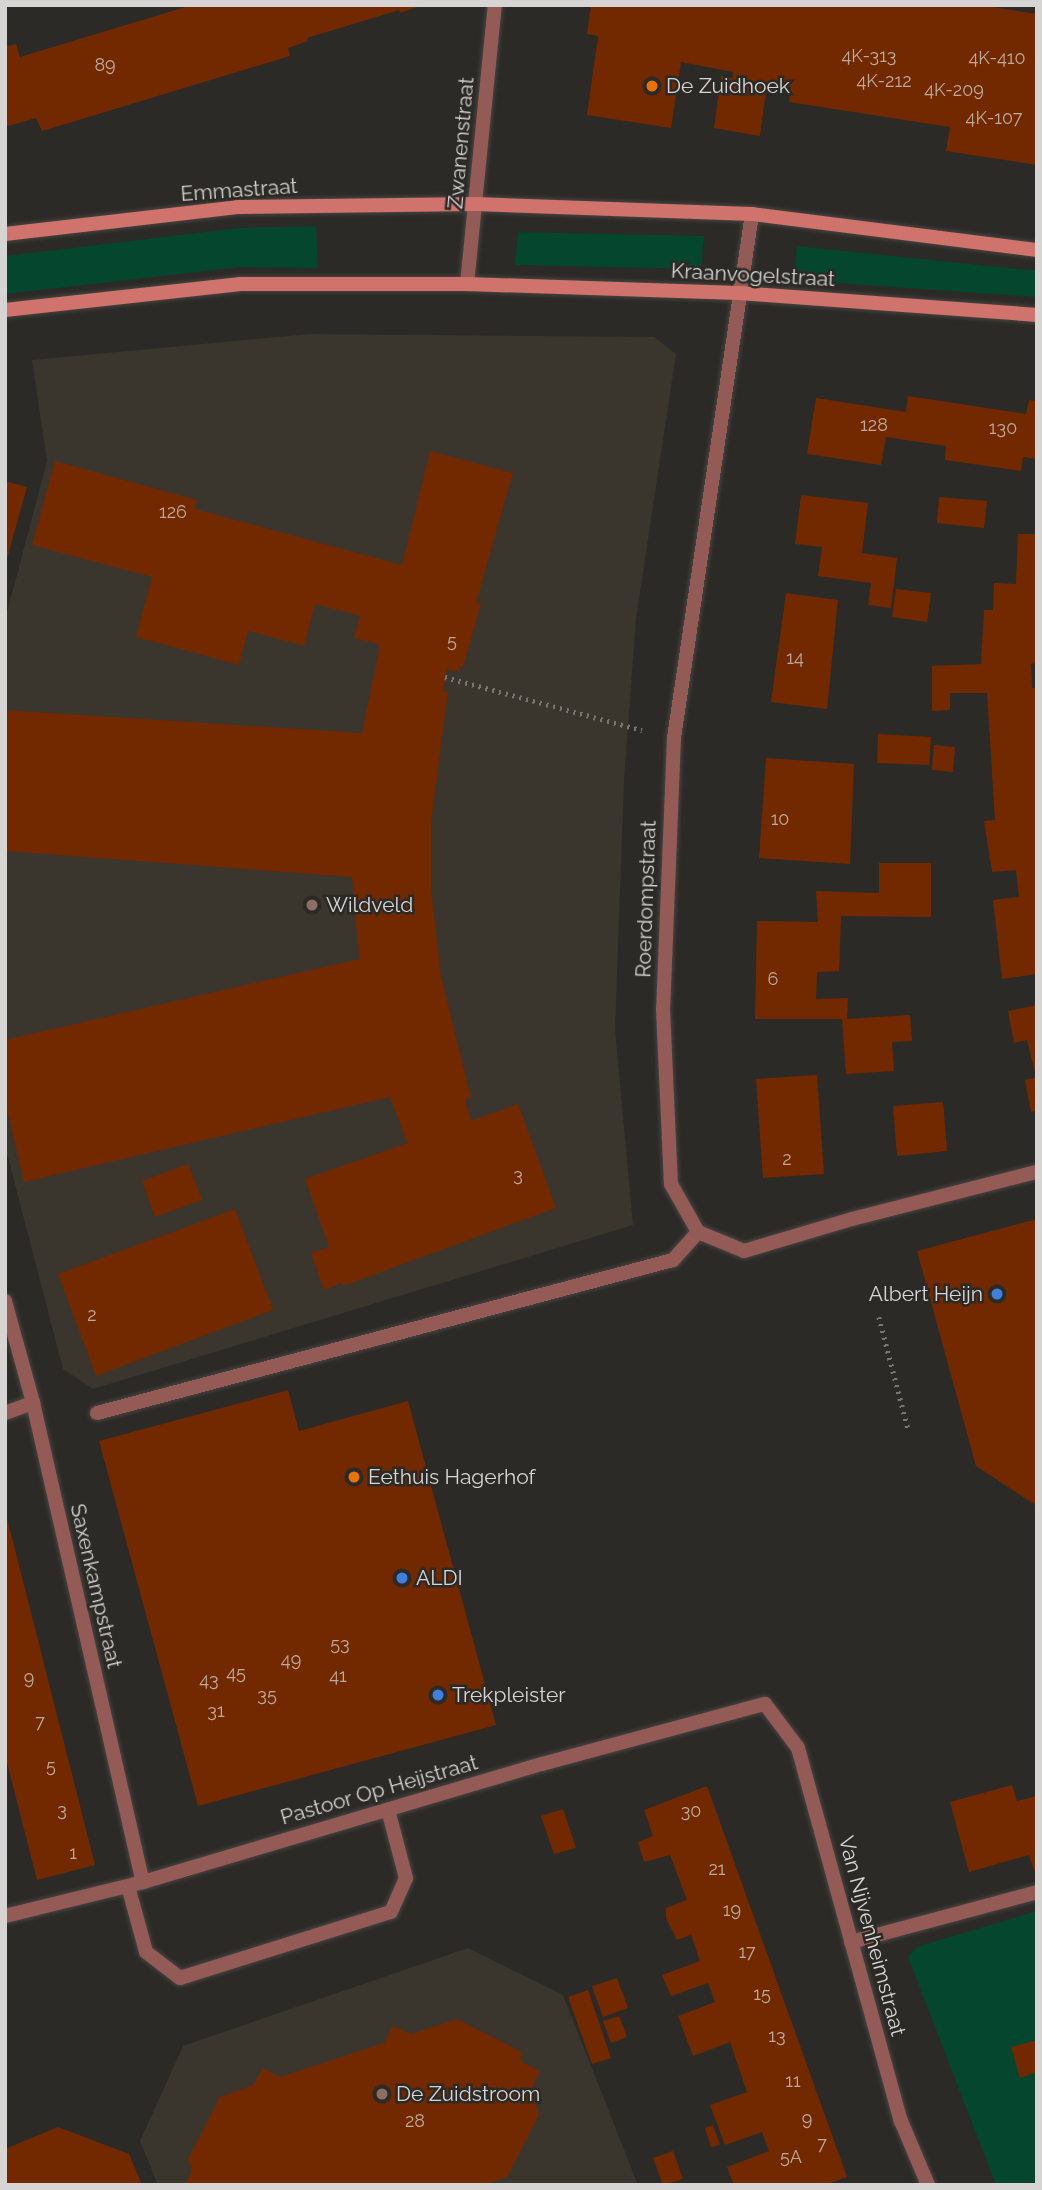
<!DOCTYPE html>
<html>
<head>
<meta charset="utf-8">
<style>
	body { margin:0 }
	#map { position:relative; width:1042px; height:2190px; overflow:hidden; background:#2c2a26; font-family:Raleway,sans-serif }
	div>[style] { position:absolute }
	.built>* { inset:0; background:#3a352d }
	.green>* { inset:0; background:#04462e }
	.building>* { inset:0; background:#722900 }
	.path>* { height:4.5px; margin-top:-2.25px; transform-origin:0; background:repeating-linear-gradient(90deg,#777673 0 2px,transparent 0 7px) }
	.roads { filter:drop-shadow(0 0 2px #474542) drop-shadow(0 0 2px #474542) }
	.lane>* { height:14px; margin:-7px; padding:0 7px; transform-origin:7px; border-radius:7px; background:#945a55 }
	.street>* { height:14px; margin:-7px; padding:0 7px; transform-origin:7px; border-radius:7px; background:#945a55 }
	.secondary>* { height:14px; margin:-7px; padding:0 7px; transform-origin:7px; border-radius:7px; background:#d0736c }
	.dots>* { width:19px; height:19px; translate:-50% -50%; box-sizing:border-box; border:4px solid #2c2a26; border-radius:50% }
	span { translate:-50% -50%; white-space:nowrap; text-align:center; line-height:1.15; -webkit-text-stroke:5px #2c2a26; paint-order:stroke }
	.number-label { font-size:18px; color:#bdaa9e }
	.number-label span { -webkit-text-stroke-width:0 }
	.poi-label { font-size:21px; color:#d6d5d3 }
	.left { translate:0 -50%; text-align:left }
	.right { translate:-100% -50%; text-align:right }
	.street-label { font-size:21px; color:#d6d5d3 }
	.frame { position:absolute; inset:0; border:7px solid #d6d5d3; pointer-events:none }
</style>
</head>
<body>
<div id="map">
	<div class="built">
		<i style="clip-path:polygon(310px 334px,654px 337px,676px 354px,636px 619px,624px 780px,615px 1030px,633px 1225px,93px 1389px,63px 1369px,5px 1146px,5px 620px,47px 461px,32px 360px)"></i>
		<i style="clip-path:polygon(468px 1948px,563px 1995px,638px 2185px,158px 2185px,140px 2141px,183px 2046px)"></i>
	</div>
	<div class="green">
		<i style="clip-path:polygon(316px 226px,318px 268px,241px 267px,5px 294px,5px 256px,239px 228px)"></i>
		<i style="clip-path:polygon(518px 232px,704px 236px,701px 269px,515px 265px)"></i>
		<i style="clip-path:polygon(797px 246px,1037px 271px,1037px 297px,794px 280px)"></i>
		<i style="clip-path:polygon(1037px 1911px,1037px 2185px,996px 2185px,908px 1957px,916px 1947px)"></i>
	</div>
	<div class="building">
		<i style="clip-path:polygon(192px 5px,416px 5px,417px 7px,400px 13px,399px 10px,307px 38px,308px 41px,288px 48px,290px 56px,42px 131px,36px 118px,5px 127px,5px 47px,16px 44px,20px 57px)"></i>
		<i style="clip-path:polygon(591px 5px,980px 5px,1037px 14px,1037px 165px,946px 151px,950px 127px,789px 102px,791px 87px,767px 83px,760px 136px,714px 128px,721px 76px,733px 78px,733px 72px,681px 62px,671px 128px,587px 115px,598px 36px,587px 34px)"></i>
		<i style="clip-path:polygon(908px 396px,1026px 414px,1029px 400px,1037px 401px,1037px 459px,1023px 457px,1021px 471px,945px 460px,946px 446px,886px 437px,881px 465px,807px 454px,816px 398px,906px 412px)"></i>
		<i style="clip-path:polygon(430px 451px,513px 473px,476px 603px,481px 604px,463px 667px,459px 666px,460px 672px,447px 669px,443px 691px,448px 692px,431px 823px,431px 888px,441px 976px,471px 1098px,465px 1099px,471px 1121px,518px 1104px,556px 1208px,343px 1286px,342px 1283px,324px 1290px,311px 1253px,329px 1247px,305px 1179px,407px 1143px,390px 1097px,24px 1182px,5px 1101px,5px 1040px,359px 959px,352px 877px,5px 851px,5px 710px,362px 733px,379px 650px,378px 644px,354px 638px,360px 616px,315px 604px,304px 646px,248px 631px,239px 665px,136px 637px,152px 577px,32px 545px,55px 461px,197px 500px,195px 509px,402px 565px)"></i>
		<i style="clip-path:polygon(5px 481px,27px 487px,6px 562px,5px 562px)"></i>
		<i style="clip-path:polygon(801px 495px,868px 503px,862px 553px,897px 558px,891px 608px,868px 605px,871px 583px,818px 576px,822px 547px,795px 544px)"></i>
		<i style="clip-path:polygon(939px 497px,987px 501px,984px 528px,937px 523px)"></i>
		<i style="clip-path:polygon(1018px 534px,1037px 534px,1037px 663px,1031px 664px,1032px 688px,1037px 688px,1037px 974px,1002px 979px,993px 900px,1019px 897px,1016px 870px,992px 872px,984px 821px,995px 820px,987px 693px,950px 693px,950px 710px,932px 711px,932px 666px,981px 664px,984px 610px,993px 610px,994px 583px,1016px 584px)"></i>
		<i style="clip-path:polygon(896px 589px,931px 593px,927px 622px,892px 617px)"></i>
		<i style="clip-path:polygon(786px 593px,838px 600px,827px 709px,771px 702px)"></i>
		<i style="clip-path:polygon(878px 734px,931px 737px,929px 765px,877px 763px)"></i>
		<i style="clip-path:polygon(934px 745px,955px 747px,953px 772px,932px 770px)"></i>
		<i style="clip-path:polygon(766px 758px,854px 764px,850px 864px,759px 858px)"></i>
		<i style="clip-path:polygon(879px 863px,931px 863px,931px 917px,841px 916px,839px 971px,817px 972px,816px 999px,848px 998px,847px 1019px,910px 1015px,912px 1041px,892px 1042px,894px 1071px,846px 1074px,842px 1019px,755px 1019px,757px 921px,818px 922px,816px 891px,879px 893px)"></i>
		<i style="clip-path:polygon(1037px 1005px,1037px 1077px,1036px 1077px,1027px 1040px,1014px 1043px,1008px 1011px)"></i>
		<i style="clip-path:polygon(817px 1075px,824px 1174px,763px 1178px,756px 1079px)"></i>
		<i style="clip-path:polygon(1037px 1077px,1037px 1110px,1031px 1112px,1025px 1080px)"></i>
		<i style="clip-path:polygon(943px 1102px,947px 1151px,897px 1156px,893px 1106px)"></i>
		<i style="clip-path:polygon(188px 1164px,202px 1200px,155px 1217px,142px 1181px)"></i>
		<i style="clip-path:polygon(235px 1209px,273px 1310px,96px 1376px,58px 1274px)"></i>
		<i style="clip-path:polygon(1037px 1219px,1037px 1506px,976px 1466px,917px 1251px)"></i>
		<i style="clip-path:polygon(288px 1390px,299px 1431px,408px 1401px,496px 1725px,198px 1806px,99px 1441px)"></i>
		<i style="clip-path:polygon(6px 1514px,95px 1865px,37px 1880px,5px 1755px)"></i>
		<i style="clip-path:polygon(1012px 1785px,1017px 1801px,1037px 1796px,1037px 1879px,1029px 1855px,969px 1872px,950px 1802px)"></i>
		<i style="clip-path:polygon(707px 1786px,847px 2177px,825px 2185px,734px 2185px,727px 2167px,769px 2151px,762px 2132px,725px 2145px,710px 2105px,747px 2092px,730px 2042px,693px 2056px,678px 2016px,715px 2002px,708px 1983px,671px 1996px,662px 1975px,700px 1961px,691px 1935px,677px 1940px,666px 1918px,666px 1908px,687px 1900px,670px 1855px,644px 1862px,638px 1842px,653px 1836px,644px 1810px)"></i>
		<i style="clip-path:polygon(563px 1809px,576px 1848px,554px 1854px,541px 1816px)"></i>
		<i style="clip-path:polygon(617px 1978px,628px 2008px,603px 2017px,592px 1986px)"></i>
		<i style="clip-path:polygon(588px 1990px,611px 2058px,592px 2064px,568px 1997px)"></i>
		<i style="clip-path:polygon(619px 2016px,627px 2037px,611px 2043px,603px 2021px)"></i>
		<i style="clip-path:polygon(457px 2019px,520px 2051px,523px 2063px,540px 2071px,531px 2090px,539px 2115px,507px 2177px,483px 2185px,185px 2185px,192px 2171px,188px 2159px,220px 2097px,253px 2085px,263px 2068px,280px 2077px,384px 2043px,393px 2026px,411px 2034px)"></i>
		<i style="clip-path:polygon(1037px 2040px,1037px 2072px,1020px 2078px,1011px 2047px)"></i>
		<i style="clip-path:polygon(713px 2125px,720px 2145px,711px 2147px,705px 2128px)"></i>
		<i style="clip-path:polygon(58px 2127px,129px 2154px,142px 2185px,5px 2185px,5px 2149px)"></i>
		<i style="clip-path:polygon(673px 2151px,683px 2179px,663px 2185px,653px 2158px)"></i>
	</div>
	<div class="path">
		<i style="left:445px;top:677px;width:204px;rotate:15.1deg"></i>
		<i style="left:879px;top:1317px;width:115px;rotate:75.4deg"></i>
	</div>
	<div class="roads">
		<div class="lane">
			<i style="left:97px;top:1413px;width:596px;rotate:-14.88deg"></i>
			<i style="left:673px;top:1260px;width:38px;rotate:-48deg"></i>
			<i style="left:128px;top:1886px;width:68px;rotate:74.7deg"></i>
			<i style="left:146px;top:1952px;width:43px;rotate:37.4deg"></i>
			<i style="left:180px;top:1978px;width:221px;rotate:-17.4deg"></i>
			<i style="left:391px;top:1912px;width:37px;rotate:-66deg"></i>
			<i style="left:406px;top:1878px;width:70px;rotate:-104.8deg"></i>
			<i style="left:851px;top:1942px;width:193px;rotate:-15deg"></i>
		</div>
		<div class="street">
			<i style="left:752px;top:214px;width:530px;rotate:98.47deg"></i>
			<i style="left:674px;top:738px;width:271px;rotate:92.3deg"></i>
			<i style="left:663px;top:1009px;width:175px;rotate:87.4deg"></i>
			<i style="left:671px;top:1184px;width:55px;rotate:60.6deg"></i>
			<i style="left:698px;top:1232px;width:50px;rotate:22.4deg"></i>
			<i style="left:744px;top:1251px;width:113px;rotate:-16.5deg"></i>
			<i style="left:852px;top:1219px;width:191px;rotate:-14.3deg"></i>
			<i style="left:467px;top:284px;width:280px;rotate:-84.3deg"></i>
			<i style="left:5px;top:1301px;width:106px;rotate:74.6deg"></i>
			<i style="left:33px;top:1403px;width:491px;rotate:77.1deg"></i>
			<i style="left:5px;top:1413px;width:30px;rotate:-20deg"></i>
			<i style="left:5px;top:1916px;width:142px;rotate:-13.8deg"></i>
			<i style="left:143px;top:1882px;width:416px;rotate:-16.5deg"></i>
			<i style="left:542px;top:1764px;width:231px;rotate:-15.1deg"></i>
			<i style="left:765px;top:1704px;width:55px;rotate:53.1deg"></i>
			<i style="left:798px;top:1748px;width:387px;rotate:74.6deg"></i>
			<i style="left:901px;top:2121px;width:69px;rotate:67.1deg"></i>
		</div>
		<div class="secondary">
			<i style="left:5px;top:234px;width:234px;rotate:-6.6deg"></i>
			<i style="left:237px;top:207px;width:239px;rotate:-0.7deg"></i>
			<i style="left:476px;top:204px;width:276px;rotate:2.1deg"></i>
			<i style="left:752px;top:214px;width:287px;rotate:7.2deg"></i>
			<i style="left:5px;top:310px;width:237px;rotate:-6.3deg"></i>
			<i style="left:241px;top:284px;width:226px"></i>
			<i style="left:467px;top:284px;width:272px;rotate:1.9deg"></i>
			<i style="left:739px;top:293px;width:299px;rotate:4.2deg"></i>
		</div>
	</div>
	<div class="dots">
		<i style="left:652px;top:86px;background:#e8710a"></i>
		<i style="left:312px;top:905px;background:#8d6e63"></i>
		<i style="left:997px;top:1294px;background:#3f7fe0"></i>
		<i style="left:354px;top:1477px;background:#e8710a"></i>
		<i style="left:402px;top:1578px;background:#3f7fe0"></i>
		<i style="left:438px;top:1695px;background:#3f7fe0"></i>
		<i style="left:382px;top:2094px;background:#8d6e63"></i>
	</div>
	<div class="number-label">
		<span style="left:869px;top:56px">4K-313</span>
		<span style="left:997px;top:58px">4K-410</span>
		<span style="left:105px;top:65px">89</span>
		<span style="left:884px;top:81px">4K-212</span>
		<span style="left:954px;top:90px">4K-209</span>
		<span style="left:994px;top:118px">4K-107</span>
		<span style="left:874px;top:425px">128</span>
		<span style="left:1003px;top:428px">130</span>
		<span style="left:173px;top:512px">126</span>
		<span style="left:452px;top:641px">5</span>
		<span style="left:795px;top:658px">14</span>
		<span style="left:780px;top:819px">10</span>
		<span style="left:773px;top:979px">6</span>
		<span style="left:787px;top:1159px">2</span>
		<span style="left:518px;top:1175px">3</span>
		<span style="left:92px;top:1315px">2</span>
		<span style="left:340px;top:1644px">53</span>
		<span style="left:291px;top:1660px">49</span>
		<span style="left:236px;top:1673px">45</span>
		<span style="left:338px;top:1676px">41</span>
		<span style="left:29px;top:1678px">9</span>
		<span style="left:209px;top:1680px">43</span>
		<span style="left:267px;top:1695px">35</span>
		<span style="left:216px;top:1711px">31</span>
		<span style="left:40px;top:1722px">7</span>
		<span style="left:51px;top:1766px">5</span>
		<span style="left:62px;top:1810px">3</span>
		<span style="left:691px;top:1811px">30</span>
		<span style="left:73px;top:1853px">1</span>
		<span style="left:717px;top:1869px">21</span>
		<span style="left:732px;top:1910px">19</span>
		<span style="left:747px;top:1952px">17</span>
		<span style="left:762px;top:1994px">15</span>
		<span style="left:777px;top:2036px">13</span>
		<span style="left:793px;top:2081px">11</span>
		<span style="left:807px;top:2119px">9</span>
		<span style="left:415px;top:2121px">28</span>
		<span style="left:822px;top:2144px">7</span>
		<span style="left:791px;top:2157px">5A</span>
	</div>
	<div class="poi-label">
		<span class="left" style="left:666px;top:86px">De Zuidhoek</span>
		<span class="left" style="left:326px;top:905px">Wildveld</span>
		<span class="right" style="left:983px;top:1294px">Albert Heijn</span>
		<span class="left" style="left:368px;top:1477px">Eethuis Hagerhof</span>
		<span class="left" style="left:416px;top:1578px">ALDI</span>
		<span class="left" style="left:452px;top:1695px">Trekpleister</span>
		<span class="left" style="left:396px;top:2094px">De Zuidstroom</span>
	</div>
	<div class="street-label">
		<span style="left:461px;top:143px;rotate:-85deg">Zwanenstraat</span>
		<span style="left:239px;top:190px;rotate:-4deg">Emmastraat</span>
		<span style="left:753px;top:275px;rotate:3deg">Kraanvogelstraat</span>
		<span style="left:646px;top:899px;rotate:-88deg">Roerdompstraat</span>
		<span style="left:96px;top:1586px;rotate:77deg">Saxenkampstraat</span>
		<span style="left:379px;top:1790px;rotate:-16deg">Pastoor Op Heijstraat</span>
		<span style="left:872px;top:1936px;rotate:75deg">Van Nijvenheimstraat</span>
	</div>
	<div class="frame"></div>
</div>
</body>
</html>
